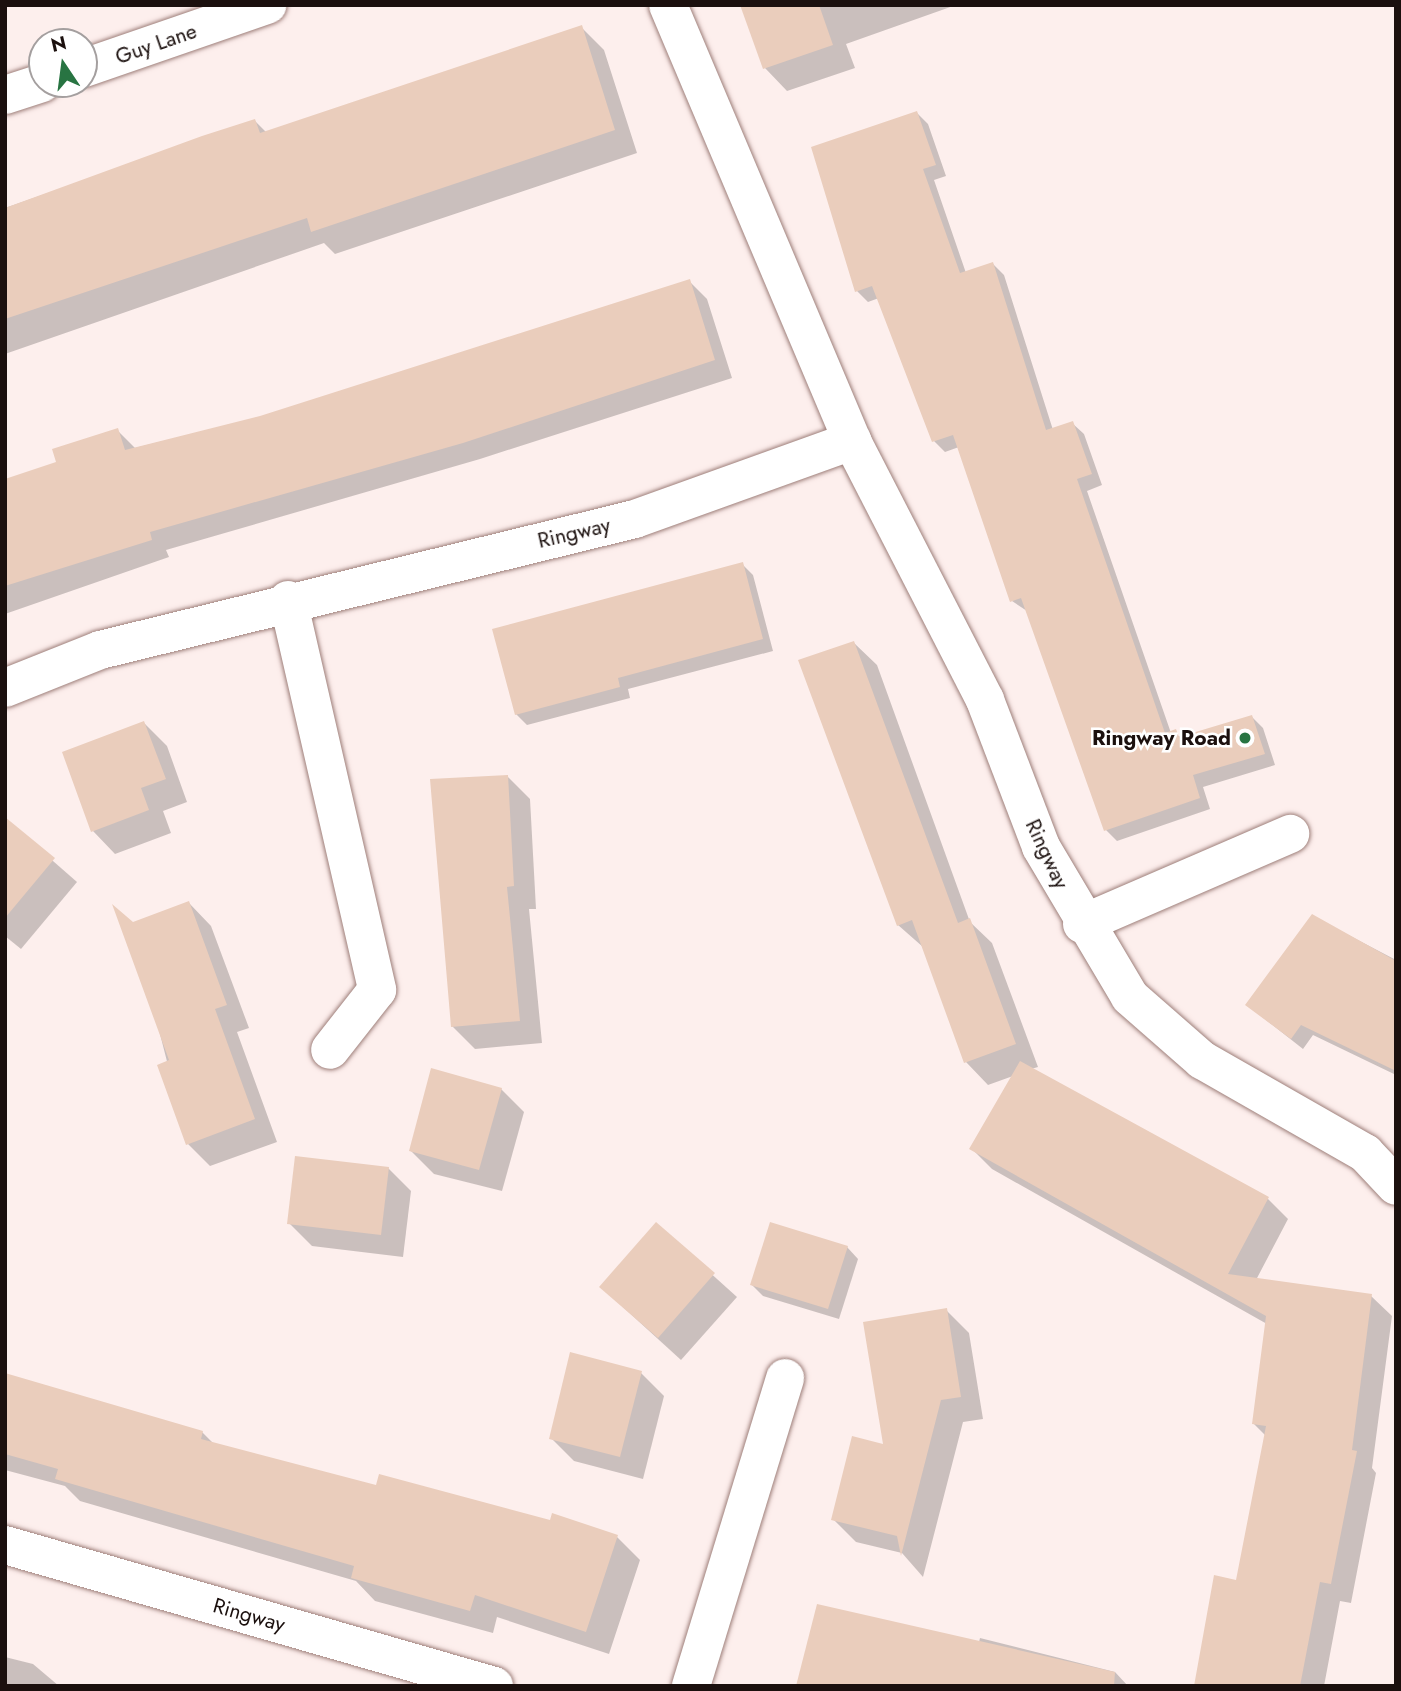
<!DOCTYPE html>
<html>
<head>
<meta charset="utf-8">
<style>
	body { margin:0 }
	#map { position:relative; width:1401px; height:1691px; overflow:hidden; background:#fdefed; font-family:Jost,sans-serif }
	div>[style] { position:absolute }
	.shadow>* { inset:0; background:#0003 }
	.building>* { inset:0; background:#eacdbc }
	.roads { filter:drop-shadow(0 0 2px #9e7f7a) drop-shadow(0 0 2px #9e7f7a) }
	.minor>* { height:38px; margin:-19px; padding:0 19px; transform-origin:19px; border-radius:19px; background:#fff }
	.dots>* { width:19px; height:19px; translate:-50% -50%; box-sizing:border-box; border:4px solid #fff; border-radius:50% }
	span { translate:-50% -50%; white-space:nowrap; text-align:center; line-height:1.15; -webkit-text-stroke:5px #fff; paint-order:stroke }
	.street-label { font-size:21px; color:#1b100e }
	.poi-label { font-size:21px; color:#1b100e; font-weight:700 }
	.right { translate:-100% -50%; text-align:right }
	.frame { position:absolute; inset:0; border:7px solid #1b100e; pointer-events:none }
	.north { position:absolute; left:28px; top:28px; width:70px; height:70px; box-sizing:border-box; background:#fff; border:2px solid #a49f9f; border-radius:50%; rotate:347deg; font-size:19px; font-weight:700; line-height:28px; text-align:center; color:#1b100e }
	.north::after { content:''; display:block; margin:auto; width:24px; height:32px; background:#287442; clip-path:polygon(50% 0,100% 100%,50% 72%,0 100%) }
</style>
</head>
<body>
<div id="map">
	<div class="shadow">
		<i style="clip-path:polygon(742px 5px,956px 5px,846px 44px,855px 68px,787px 91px,765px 68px)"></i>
		<i style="clip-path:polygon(581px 27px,604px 50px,637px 153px,335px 254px,324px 243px,5px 354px,5px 208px,255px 121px,267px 133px)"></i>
		<i style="clip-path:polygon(917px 113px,928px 124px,946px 176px,934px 180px,966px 273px,993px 264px,1004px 275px,1053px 430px,1072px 423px,1084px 434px,1102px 485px,1087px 491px,1171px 733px,1183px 738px,1252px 717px,1263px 728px,1275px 765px,1203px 787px,1210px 809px,1117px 841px,1106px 830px,1027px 611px,1012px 601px,959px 447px,945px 452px,934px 441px,879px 298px,868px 302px,857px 291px)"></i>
		<i style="clip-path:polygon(689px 281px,707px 299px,732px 378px,480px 459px,166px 550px,169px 557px,5px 614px,5px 481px,59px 463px,117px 430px,135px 448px,261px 417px)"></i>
		<i style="clip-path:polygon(742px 564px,753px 575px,773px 651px,628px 689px,630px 698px,527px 725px,516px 714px)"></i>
		<i style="clip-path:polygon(854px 643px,877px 665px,970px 922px,992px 943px,1038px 1067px,1031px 1069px,1268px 1199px,1288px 1219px,1256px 1280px,1371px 1296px,1392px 1316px,1372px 1468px,1376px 1473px,1351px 1603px,1340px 1601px,1324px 1686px,1195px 1686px,1238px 1582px,1266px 1436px,1254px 1424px,1267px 1324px,992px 1169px,971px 1148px,1013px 1076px,988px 1085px,966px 1062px,923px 947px,898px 925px)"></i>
		<i style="clip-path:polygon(144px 723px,167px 746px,187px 802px,163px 811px,171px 833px,115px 854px,93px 831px)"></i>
		<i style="clip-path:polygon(507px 776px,530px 799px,536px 909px,529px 909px,542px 1043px,475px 1049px,452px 1026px)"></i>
		<i style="clip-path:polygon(5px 819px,77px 882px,21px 949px,5px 936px)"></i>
		<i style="clip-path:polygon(189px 903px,211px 926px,249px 1028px,237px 1032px,277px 1142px,210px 1166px,188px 1144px,132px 924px)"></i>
		<i style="clip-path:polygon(1312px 916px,1396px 960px,1396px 1075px,1313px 1035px,1303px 1049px,1247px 1005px)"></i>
		<i style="clip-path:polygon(501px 1089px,524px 1112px,502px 1191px,434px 1174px,411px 1151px)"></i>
		<i style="clip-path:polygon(388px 1168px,411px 1191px,403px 1257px,312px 1246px,289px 1223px)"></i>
		<i style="clip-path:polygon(656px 1224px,737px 1297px,681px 1360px,601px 1287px)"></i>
		<i style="clip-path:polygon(847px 1247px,858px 1259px,839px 1319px,763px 1296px,752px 1285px)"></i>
		<i style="clip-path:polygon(946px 1310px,969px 1333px,983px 1419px,963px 1422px,923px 1577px,902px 1553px,856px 1542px,833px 1519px,885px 1446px)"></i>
		<i style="clip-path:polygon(641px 1373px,664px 1396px,643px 1479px,574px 1461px,551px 1438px)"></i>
		<i style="clip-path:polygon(5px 1376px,202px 1432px,214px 1444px,377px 1487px,617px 1537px,640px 1560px,609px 1654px,497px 1617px,493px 1633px,375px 1601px,356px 1581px,80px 1501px,65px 1486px,5px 1470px)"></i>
		<i style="clip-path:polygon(980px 1638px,1115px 1672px,1128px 1686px,803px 1686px,978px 1646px)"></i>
		<i style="clip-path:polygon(5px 1657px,33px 1664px,59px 1686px,5px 1686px)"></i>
	</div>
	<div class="building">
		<i style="clip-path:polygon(740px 5px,819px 5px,833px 45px,763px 69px)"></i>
		<i style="clip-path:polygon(582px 25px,615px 130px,311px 232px,307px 218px,5px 319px,5px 208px,202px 136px,255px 119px,260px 133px)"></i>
		<i style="clip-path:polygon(917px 111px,936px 165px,923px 169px,960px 273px,993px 262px,1046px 430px,1073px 421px,1092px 474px,1077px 479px,1165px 733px,1176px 729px,1179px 737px,1252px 715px,1265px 754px,1193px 775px,1200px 798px,1104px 831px,1021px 598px,1010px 602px,953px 435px,932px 442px,872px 286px,855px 292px,811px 147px)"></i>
		<i style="clip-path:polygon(690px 279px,715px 360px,463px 443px,150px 532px,152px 540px,5px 586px,5px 479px,56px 462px,52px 449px,118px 428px,125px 450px,260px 416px)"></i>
		<i style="clip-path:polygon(743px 562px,763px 639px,618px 678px,620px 687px,515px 715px,492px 629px)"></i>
		<i style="clip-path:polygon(854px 641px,958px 923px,970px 918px,1016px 1044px,964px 1063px,912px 920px,897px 926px,798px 660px)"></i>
		<i style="clip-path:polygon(144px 721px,166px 779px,141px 788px,149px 810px,91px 832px,62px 752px)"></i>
		<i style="clip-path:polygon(508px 775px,514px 886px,507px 887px,520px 1021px,451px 1027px,430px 779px)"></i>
		<i style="clip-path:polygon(5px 817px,55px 858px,5px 918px)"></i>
		<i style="clip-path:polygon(189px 901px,227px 1005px,215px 1009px,255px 1119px,186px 1145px,157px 1065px,169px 1060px,112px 904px,133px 922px)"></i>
		<i style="clip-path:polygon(1312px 914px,1396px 961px,1396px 1071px,1301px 1025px,1291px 1039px,1245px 1005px)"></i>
		<i style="clip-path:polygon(1020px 1061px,1269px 1197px,1228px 1274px,1372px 1294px,1352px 1450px,1357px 1451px,1331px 1584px,1320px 1582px,1300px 1686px,1194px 1686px,1214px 1575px,1236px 1580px,1266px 1426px,1252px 1424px,1266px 1316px,969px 1149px)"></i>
		<i style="clip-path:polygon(431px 1068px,502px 1088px,479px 1170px,409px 1151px)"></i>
		<i style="clip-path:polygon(295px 1156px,389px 1167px,381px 1235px,287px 1224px)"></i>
		<i style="clip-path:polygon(656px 1222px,715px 1273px,658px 1338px,599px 1287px)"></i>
		<i style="clip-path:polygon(770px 1222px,848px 1246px,828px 1309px,750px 1285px)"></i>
		<i style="clip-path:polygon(947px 1308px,961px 1397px,941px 1400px,901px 1556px,897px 1536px,831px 1520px,852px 1436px,883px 1444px,863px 1322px)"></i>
		<i style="clip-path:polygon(570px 1352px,642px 1371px,620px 1457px,549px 1439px)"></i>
		<i style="clip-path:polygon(5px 1373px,203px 1431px,201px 1439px,376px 1485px,379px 1474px,550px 1520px,552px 1513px,618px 1535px,586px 1632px,475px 1595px,470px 1611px,351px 1578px,354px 1566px,55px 1479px,58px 1469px,5px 1454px)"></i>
		<i style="clip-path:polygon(817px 1604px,1115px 1672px,1114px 1686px,796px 1686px)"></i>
	</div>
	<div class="roads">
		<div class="minor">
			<i style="left:668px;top:5px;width:473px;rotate:67.1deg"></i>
			<i style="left:84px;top:68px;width:194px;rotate:-19deg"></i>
			<i style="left:5px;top:95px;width:39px;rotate:-18deg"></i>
			<i style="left:288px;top:600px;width:400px;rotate:77.1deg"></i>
			<i style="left:377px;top:990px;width:76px;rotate:128.1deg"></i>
			<i style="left:5px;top:688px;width:102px;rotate:-21.8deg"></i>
			<i style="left:100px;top:650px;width:551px;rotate:-13.76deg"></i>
			<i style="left:635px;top:519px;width:231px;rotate:-19.8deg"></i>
			<i style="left:852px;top:441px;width:291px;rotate:62.8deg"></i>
			<i style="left:985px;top:700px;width:157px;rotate:69.1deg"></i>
			<i style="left:1041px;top:847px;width:174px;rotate:59.3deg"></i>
			<i style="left:1130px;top:997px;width:96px;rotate:41.2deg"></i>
			<i style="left:1202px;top:1060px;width:188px;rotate:29.7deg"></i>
			<i style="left:1365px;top:1153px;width:45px;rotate:46.8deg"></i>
			<i style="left:1082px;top:924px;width:227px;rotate:-23.4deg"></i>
			<i style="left:5px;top:1545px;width:509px;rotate:16.08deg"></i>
			<i style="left:691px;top:1686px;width:322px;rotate:-73deg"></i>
		</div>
	</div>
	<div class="dots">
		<i style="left:1245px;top:738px;background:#287442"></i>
	</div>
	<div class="street-label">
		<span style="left:156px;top:44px;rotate:-19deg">Guy Lane</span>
		<span style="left:574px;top:533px;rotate:-13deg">Ringway</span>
		<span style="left:1047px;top:854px;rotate:65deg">Ringway</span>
		<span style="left:249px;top:1615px;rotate:16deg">Ringway</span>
	</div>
	<div class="poi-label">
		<span class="right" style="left:1231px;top:738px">Ringway Road</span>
	</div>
	<div class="frame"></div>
	<div class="north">N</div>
</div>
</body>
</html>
